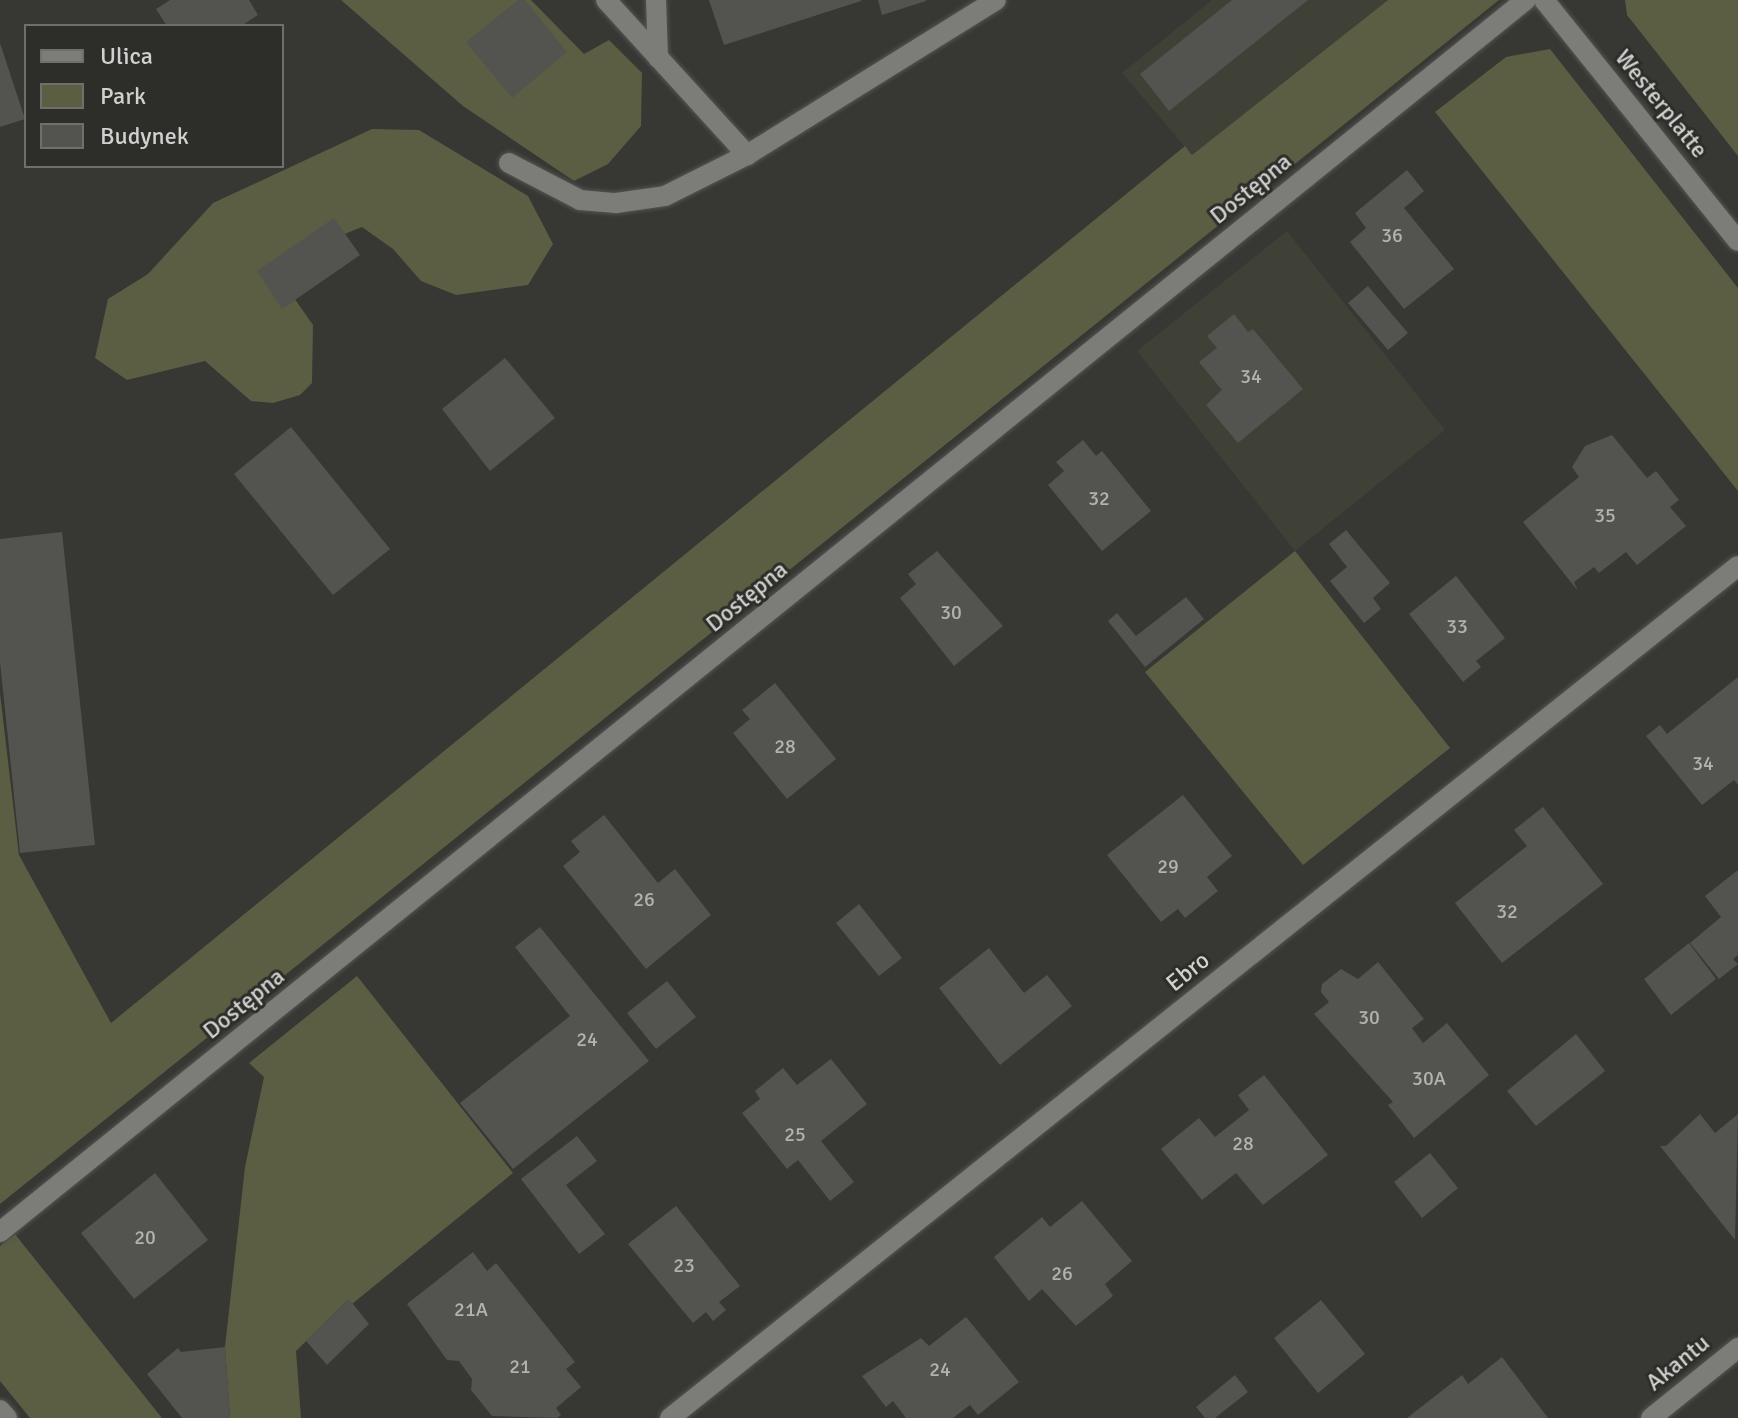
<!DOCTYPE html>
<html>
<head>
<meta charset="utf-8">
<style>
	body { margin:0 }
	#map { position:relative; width:1738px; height:1418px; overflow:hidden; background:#373734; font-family:Signika,sans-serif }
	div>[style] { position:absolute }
	.built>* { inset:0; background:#3f4036 }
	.green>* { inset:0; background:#5b5e42 }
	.building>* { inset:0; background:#535450 }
	.roads { filter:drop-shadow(0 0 2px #545451) drop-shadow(0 0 2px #545451) }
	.minor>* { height:20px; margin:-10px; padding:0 10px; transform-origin:10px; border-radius:10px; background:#7c7c78 }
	span { translate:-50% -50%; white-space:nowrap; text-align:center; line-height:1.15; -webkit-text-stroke:6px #2d2d2a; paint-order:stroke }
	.number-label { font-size:20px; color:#b2b2af }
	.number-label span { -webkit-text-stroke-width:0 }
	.street-label { font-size:24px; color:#d1d1cf }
	.legend { position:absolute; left:24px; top:24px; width:260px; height:144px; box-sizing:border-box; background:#2d2d2a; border:2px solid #6f6f6c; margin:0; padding:10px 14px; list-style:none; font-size:24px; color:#d1d1cf }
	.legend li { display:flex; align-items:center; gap:16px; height:40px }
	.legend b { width:40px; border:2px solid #6f6f6c }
</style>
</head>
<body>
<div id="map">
	<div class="built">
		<i style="clip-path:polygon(1212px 0,1388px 0,1192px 155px,1122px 73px)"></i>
		<i style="clip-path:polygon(1287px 231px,1445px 430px,1295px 551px,1137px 351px)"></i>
	</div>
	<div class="green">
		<i style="clip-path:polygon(341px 0,531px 0,584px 54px,609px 40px,642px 73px,641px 126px,608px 164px,574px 181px,463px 106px)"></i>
		<i style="clip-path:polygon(1388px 0,1499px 0,0 1204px,0 693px,19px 855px,111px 1023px,1185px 146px,1192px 155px)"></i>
		<i style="clip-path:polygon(1625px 0,1738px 0,1738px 156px,1627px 15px)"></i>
		<i style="clip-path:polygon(1550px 49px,1738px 288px,1738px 491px,1435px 112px,1506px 57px)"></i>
		<i style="clip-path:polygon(372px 129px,419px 130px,528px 196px,553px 244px,528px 285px,456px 295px,421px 281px,393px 249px,362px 227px,327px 241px,285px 285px,313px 325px,312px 383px,300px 395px,273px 403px,251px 401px,205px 361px,127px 380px,95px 358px,108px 299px,148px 274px,213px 203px)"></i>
		<i style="clip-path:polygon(1295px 551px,1450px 748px,1303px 865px,1145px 672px)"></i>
		<i style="clip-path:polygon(357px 976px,513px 1173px,352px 1304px,348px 1300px,296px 1351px,301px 1418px,230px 1418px,225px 1347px,245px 1167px,264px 1077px,249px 1063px)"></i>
		<i style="clip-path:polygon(15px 1234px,22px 1243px,162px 1418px,30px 1418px,0 1381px,0 1246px)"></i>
	</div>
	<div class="building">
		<i style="clip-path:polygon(170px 0,249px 0,258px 15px,241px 26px,167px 26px,156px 9px)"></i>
		<i style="clip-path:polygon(518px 0,525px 0,567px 52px,512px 98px,466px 42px)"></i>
		<i style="clip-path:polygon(709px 0,861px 0,861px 1px,724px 45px)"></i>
		<i style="clip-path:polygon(878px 0,926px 0,926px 1px,882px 15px)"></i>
		<i style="clip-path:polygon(1232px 0,1308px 0,1169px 111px,1140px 74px)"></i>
		<i style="clip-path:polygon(0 43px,25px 119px,0 127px)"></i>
		<i style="clip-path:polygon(1407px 170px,1424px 191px,1404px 208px,1454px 269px,1404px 309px,1350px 242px,1366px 228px,1355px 213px)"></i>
		<i style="clip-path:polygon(334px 218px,360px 255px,282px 309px,257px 271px)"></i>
		<i style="clip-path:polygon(1368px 286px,1408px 333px,1388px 350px,1348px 303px)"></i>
		<i style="clip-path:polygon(1234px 314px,1248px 332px,1253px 329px,1303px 389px,1238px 443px,1206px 405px,1222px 390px,1199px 362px,1217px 348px,1207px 336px)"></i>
		<i style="clip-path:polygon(505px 358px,555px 418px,490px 471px,442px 409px)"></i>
		<i style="clip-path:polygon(291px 427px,390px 549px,333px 595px,234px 474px)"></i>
		<i style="clip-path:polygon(1612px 435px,1647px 478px,1656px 471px,1679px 500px,1670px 507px,1686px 526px,1637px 565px,1626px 552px,1599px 573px,1594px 567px,1574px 582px,1578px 591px,1523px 522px,1579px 477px,1572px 467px,1585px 446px)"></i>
		<i style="clip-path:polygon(1083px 440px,1096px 456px,1102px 451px,1151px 511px,1102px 551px,1048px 485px,1064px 471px,1056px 462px)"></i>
		<i style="clip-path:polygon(1346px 530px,1390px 583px,1373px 598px,1381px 609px,1364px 623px,1330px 581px,1347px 567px,1329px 544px)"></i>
		<i style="clip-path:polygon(62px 532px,95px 845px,20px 853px,0 662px,0 539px)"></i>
		<i style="clip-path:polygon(937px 551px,1003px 626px,954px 666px,900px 598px,916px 584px,908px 574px)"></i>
		<i style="clip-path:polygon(1456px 576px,1505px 638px,1476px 661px,1481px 667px,1463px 682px,1409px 614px)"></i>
		<i style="clip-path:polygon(1186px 597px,1204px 619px,1145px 667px,1108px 621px,1117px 613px,1136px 636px)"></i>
		<i style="clip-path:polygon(1738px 677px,1738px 785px,1734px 780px,1702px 805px,1646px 736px,1660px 725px,1667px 734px)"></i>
		<i style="clip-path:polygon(775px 683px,836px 759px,787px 799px,733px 733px,750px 719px,742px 710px)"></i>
		<i style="clip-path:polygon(1183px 795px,1232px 856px,1207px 877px,1218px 891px,1185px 918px,1178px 909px,1161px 922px,1107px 855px)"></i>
		<i style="clip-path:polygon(1543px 807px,1603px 884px,1502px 963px,1455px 903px,1527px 846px,1514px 830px)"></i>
		<i style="clip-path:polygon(604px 815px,658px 883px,675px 869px,711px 915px,646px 969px,563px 866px,580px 852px,571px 841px)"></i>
		<i style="clip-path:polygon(1738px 870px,1738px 955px,1733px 959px,1738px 964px,1719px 979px,1690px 943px,1721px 917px,1705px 896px)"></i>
		<i style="clip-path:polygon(859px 904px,902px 958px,879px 976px,836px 923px)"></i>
		<i style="clip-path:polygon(540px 927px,649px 1061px,513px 1169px,460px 1103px,570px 1016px,515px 947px)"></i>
		<i style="clip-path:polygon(1689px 943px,1716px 979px,1671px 1015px,1644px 979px)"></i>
		<i style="clip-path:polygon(989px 948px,1024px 993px,1047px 975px,1072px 1006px,1000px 1065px,939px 988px)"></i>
		<i style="clip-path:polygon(1378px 962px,1424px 1019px,1412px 1028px,1423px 1043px,1447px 1023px,1489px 1075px,1414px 1138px,1388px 1105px,1393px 1102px,1314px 1014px,1329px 1002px,1321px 992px,1322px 984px,1341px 969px,1358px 979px)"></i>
		<i style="clip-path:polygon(667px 981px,696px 1017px,656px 1049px,627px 1013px)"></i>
		<i style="clip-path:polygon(1576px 1034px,1605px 1071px,1536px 1126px,1507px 1091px)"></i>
		<i style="clip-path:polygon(831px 1059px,867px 1104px,821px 1141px,854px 1182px,830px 1201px,798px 1160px,787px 1169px,742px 1113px,760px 1099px,755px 1091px,783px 1068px,797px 1085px)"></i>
		<i style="clip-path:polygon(1264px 1075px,1328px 1155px,1263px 1205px,1236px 1173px,1202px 1200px,1161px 1149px,1199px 1118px,1215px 1137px,1249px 1110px,1238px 1095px)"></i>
		<i style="clip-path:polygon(1700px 1114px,1715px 1133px,1738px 1114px,1735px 1240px,1660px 1146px,1666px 1146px)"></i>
		<i style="clip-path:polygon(577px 1136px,597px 1161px,566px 1185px,605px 1234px,579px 1254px,521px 1179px)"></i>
		<i style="clip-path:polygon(1430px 1153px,1458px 1188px,1422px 1218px,1394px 1182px)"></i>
		<i style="clip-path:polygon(155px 1173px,208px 1240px,134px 1299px,81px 1233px)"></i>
		<i style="clip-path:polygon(1082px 1201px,1132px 1261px,1105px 1284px,1113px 1296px,1076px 1326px,1042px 1289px,1029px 1301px,994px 1257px,1042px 1217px,1050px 1227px)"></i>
		<i style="clip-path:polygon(676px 1206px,740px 1286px,719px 1302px,726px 1310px,713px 1321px,706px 1312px,693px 1323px,628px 1244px)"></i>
		<i style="clip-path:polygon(473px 1252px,487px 1271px,496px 1263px,575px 1362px,566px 1369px,581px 1387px,556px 1408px,561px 1415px,557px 1418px,492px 1416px,471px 1390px,472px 1379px,459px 1361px,447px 1360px,407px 1304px)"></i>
		<i style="clip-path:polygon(349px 1299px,369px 1324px,327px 1365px,306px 1341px)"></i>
		<i style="clip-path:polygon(1321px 1300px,1365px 1354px,1318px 1393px,1274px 1338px)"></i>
		<i style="clip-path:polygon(966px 1317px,1019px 1382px,978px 1415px,970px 1405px,953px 1418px,906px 1418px,893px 1401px,886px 1407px,862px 1376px,921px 1338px,929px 1346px)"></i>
		<i style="clip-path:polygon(225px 1347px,230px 1418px,182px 1418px,147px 1374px,178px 1348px,181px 1352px)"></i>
		<i style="clip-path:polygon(1502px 1357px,1548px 1418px,1407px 1418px,1462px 1375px,1468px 1384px)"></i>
		<i style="clip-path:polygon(1235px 1375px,1248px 1392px,1215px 1418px,1205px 1418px,1196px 1407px)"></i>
	</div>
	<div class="roads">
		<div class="minor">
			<i style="left:606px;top:0;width:210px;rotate:47.7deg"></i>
			<i style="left:656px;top:0;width:58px;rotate:88deg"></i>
			<i style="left:1544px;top:0;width:309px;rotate:51.2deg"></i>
			<i style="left:509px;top:163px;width:80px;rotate:27.5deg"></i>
			<i style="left:580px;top:200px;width:36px;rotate:5deg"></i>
			<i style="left:616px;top:203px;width:49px;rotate:-8.1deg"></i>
			<i style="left:665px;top:196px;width:92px;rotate:-26.6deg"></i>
			<i style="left:747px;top:155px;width:293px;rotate:-31.9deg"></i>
			<i style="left:0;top:1232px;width:1961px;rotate:-38.92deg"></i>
			<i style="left:0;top:1410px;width:11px;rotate:49deg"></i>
			<i style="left:670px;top:1418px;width:1366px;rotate:-38.58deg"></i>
			<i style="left:1651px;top:1418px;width:112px;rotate:-38.8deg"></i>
		</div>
	</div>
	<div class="number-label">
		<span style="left:1392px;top:235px">36</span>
		<span style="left:1251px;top:376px">34</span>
		<span style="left:1099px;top:498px">32</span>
		<span style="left:1605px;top:515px">35</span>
		<span style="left:951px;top:612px">30</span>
		<span style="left:1457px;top:626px">33</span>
		<span style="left:785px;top:746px">28</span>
		<span style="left:1703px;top:763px">34</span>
		<span style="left:1168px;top:866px">29</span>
		<span style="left:644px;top:899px">26</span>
		<span style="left:1507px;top:911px">32</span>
		<span style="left:1369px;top:1017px">30</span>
		<span style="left:587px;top:1039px">24</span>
		<span style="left:1429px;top:1078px">30A</span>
		<span style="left:795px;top:1134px">25</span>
		<span style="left:1243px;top:1143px">28</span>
		<span style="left:145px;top:1237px">20</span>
		<span style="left:684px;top:1265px">23</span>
		<span style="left:1062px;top:1273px">26</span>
		<span style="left:471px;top:1309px">21A</span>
		<span style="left:520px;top:1366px">21</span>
		<span style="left:940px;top:1369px">24</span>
	</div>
	<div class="street-label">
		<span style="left:1661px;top:104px;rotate:51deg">Westerplatte</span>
		<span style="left:1251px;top:189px;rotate:-39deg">Dostępna</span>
		<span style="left:747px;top:597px;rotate:-39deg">Dostępna</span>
		<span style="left:1188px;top:972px;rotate:-39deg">Ebro</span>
		<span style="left:244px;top:1004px;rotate:-39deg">Dostępna</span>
		<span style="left:1678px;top:1363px;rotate:-39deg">Akantu</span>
	</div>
	<ul class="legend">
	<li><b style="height:10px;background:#7c7c78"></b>Ulica</li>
	<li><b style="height:22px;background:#5b5e42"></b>Park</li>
	<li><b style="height:22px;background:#535450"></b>Budynek</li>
	</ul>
</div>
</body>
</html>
